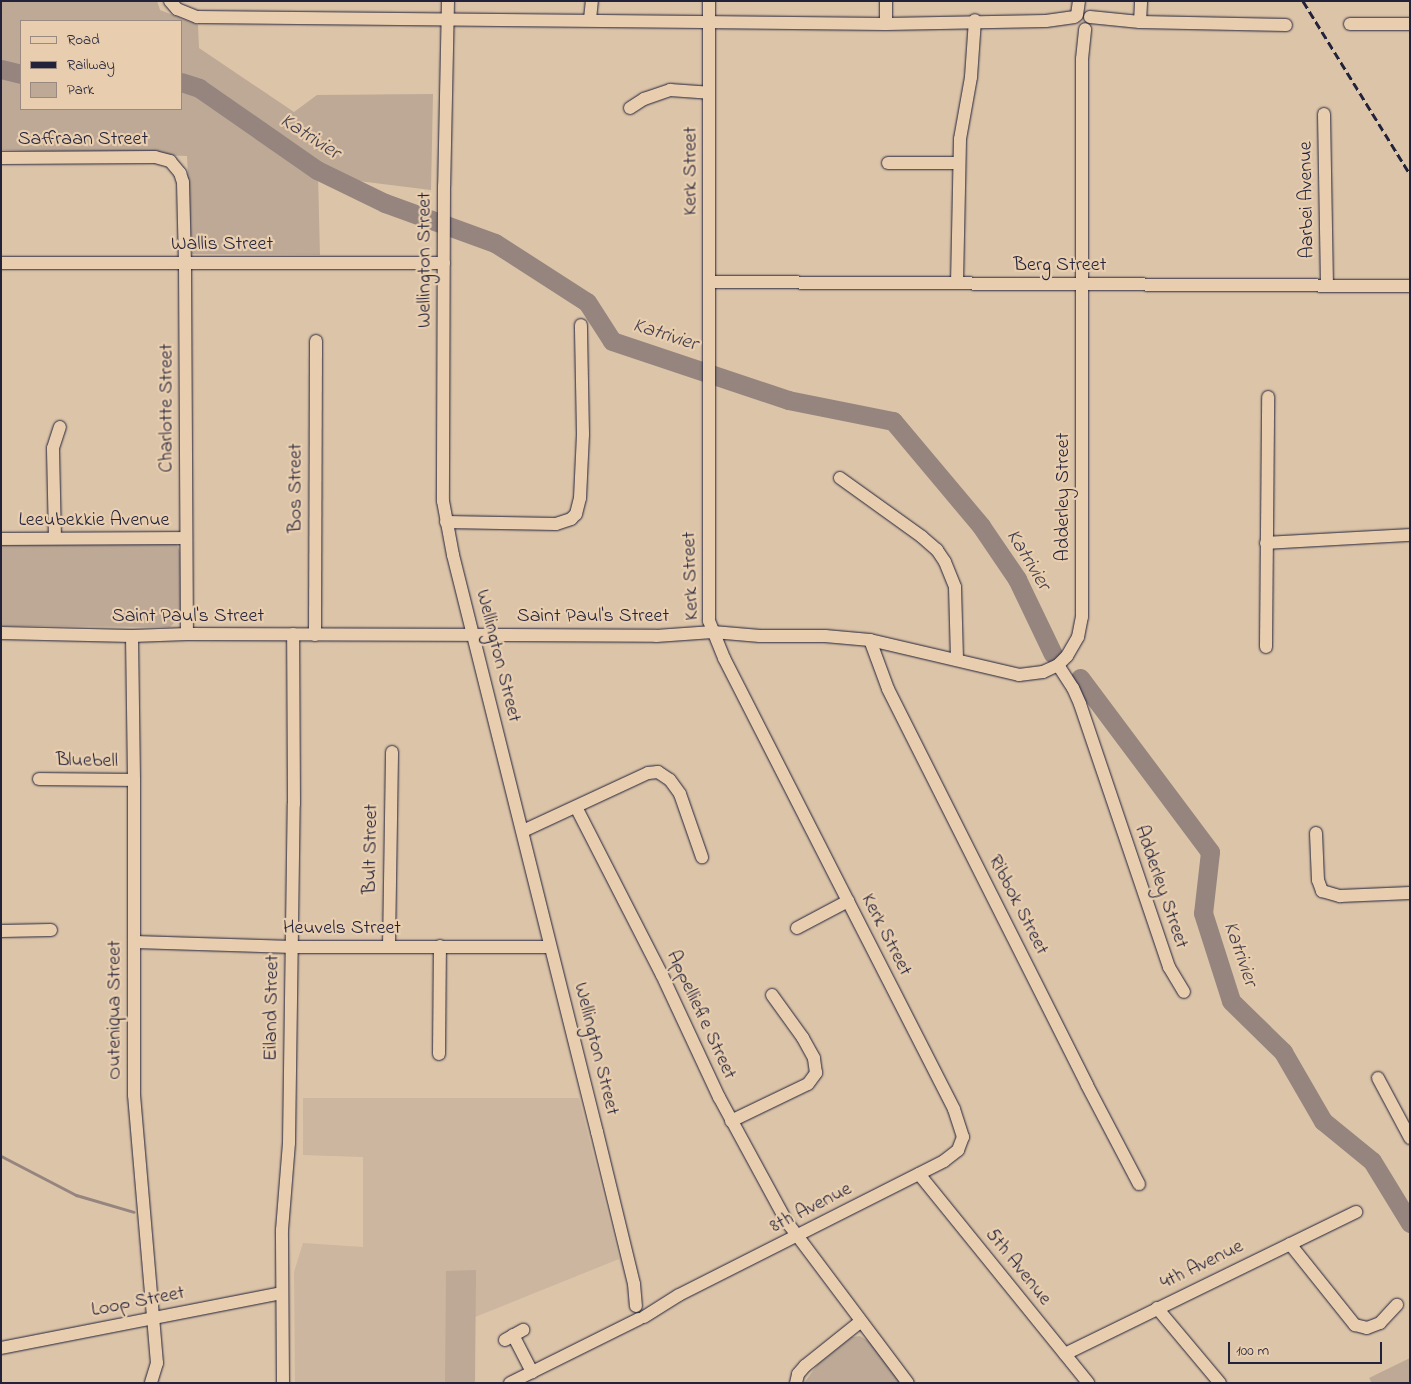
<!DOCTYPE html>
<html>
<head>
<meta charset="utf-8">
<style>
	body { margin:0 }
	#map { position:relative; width:1411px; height:1384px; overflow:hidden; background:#dcc4a8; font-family:"Indie Flower",sans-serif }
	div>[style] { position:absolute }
	.built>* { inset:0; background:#ccb69f }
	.green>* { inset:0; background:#bda996 }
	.stream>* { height:3px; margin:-1.5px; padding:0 1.5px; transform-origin:1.5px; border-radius:1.5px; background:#95857e }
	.river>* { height:19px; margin:-9.5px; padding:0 9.5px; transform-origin:9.5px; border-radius:9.5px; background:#95857e }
	.roads { filter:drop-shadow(0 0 1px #22223b) drop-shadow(0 0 1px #22223b) }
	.street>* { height:12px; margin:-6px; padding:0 6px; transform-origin:6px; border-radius:6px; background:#e8ceaf }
	.rail>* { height:3px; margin-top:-1.5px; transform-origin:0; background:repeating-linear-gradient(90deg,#22223b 0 8px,transparent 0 12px) }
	span { translate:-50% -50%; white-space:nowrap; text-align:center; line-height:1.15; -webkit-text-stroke:4.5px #e8ceaf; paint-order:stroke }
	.street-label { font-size:20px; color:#22223b }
	.water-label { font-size:21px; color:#44404f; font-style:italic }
	.frame { position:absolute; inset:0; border:2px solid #22223b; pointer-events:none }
	.legend { position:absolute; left:20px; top:20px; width:162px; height:90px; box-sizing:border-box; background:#e8ceaf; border:1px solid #998981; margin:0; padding:6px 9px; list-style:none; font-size:15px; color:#22223b }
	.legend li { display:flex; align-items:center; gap:10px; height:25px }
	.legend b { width:25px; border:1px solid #998981 }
	.scale { position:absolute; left:1228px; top:1342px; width:154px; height:22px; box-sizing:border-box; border:2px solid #22223b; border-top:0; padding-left:6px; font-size:15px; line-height:18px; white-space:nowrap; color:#22223b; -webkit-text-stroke:4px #e8ceaf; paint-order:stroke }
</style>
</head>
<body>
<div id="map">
	<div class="built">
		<i style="clip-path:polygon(303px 1098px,579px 1098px,619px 1259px,475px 1317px,475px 1383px,295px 1383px,294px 1272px,303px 1243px,363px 1247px,363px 1157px,303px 1155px)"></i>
	</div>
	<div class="green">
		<i style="clip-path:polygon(evenodd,1px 1px,157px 1px,160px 10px,198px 25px,199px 48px,294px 112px,317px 95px,433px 94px,431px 190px,318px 176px,320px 255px,192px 254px,187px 156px,1px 150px,1px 1px,21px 21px,181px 21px,181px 109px,21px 109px,21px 21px)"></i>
		<i style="clip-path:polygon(1px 541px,176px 543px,181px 554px,181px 616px,170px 627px,1px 626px)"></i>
		<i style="clip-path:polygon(476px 1270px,475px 1383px,445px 1383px,446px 1271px)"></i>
		<i style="clip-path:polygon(860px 1336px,873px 1344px,903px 1383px,804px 1383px,818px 1364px,852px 1337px)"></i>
		<i style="clip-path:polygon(1410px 1358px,1410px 1383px,1372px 1383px,1369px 1378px)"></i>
	</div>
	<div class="stream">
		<i style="left:1px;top:1156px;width:85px;rotate:27.5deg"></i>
		<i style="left:76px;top:1195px;width:60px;rotate:16.3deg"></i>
	</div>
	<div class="river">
		<i style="left:1px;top:69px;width:21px;rotate:14deg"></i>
		<i style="left:181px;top:82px;width:19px;rotate:18deg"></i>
		<i style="left:199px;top:88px;width:144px;rotate:34.8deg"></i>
		<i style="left:317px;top:170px;width:76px;rotate:25.9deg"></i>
		<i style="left:385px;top:203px;width:117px;rotate:20deg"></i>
		<i style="left:495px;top:243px;width:109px;rotate:32.7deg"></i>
		<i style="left:587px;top:302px;width:46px;rotate:57.3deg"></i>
		<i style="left:612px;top:341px;width:186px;rotate:18.5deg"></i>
		<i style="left:788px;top:400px;width:107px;rotate:11.3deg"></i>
		<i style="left:893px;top:421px;width:137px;rotate:50deg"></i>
		<i style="left:981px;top:526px;width:64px;rotate:55.8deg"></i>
		<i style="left:1017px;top:579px;width:83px;rotate:64.4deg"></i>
		<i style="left:1080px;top:678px;width:217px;rotate:53.2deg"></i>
		<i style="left:1210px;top:852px;width:61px;rotate:96.5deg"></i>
		<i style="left:1203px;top:913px;width:92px;rotate:72.3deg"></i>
		<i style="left:1231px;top:1001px;width:73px;rotate:44.4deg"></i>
		<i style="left:1283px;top:1052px;width:80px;rotate:59.9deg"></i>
		<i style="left:1323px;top:1121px;width:63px;rotate:39.2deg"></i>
		<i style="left:1372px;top:1161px;width:73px;rotate:58.5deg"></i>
	</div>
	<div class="roads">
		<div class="street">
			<i style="left:170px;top:1px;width:11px;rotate:49deg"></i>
			<i style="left:177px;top:9px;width:22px;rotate:22deg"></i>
			<i style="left:197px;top:17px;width:689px;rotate:0.58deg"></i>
			<i style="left:886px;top:24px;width:160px;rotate:-1.1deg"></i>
			<i style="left:1046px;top:21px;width:29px;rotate:-8deg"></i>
			<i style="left:448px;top:1px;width:185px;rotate:91.2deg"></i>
			<i style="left:444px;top:186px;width:315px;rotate:90.2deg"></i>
			<i style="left:443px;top:501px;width:55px;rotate:79.5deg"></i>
			<i style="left:453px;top:555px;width:595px;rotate:75.99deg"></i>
			<i style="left:597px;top:1132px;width:156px;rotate:76.3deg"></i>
			<i style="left:634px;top:1284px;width:22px;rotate:85deg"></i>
			<i style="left:886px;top:1px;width:23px;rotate:90deg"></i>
			<i style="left:1077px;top:15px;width:14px;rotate:-82deg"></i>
			<i style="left:1090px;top:17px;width:50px;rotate:5.7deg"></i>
			<i style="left:1140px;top:22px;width:146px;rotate:1.2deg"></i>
			<i style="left:590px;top:19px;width:18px;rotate:-84deg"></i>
			<i style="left:1140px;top:22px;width:21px;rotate:-87deg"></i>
			<i style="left:1350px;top:24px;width:60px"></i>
			<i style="left:630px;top:108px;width:17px;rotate:-33deg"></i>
			<i style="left:644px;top:99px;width:28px;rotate:-19deg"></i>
			<i style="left:670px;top:90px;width:39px;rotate:4deg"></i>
			<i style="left:1324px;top:114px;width:171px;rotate:89deg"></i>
			<i style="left:1px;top:158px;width:154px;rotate:-0.4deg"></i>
			<i style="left:155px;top:157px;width:16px;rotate:15deg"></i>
			<i style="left:170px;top:161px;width:16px;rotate:50deg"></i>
			<i style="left:180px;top:173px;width:9px;rotate:72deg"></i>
			<i style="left:183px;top:182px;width:81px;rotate:88.6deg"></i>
			<i style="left:185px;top:263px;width:371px;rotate:89.7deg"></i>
			<i style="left:888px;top:163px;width:71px"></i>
			<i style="left:1px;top:263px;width:443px"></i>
			<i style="left:710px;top:282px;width:700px;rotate:0.33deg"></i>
			<i style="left:957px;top:283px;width:144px;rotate:-88.8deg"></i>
			<i style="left:960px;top:139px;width:63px;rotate:-79.9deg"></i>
			<i style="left:971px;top:77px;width:57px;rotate:-86deg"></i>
			<i style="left:840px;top:478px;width:101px;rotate:35.7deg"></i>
			<i style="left:922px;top:537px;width:20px;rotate:41deg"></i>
			<i style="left:937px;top:550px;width:14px;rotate:56deg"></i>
			<i style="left:945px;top:562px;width:27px;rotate:68deg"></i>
			<i style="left:955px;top:587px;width:73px;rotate:88.4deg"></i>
			<i style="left:446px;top:522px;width:110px;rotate:1deg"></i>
			<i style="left:556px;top:524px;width:16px;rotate:-18deg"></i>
			<i style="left:571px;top:519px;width:7px;rotate:-45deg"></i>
			<i style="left:576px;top:514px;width:16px;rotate:-76deg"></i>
			<i style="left:580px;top:498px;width:64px;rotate:-87.3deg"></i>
			<i style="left:583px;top:434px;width:109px;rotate:-91.1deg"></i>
			<i style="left:55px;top:538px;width:90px;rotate:-91.3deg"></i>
			<i style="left:53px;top:448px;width:22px;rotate:-72deg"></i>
			<i style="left:1px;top:539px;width:185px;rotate:-0.3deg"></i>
			<i style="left:1266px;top:543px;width:144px;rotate:-3.2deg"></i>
			<i style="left:1px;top:633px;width:131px;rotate:1.3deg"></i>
			<i style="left:132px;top:636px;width:55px;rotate:-2.1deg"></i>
			<i style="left:187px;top:634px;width:469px;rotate:0.2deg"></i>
			<i style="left:656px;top:636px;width:57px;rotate:-4deg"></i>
			<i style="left:713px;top:632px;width:47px;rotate:4.9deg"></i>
			<i style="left:760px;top:636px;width:65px"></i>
			<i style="left:825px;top:636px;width:45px;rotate:5.1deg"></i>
			<i style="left:870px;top:640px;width:153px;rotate:13.2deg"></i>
			<i style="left:1019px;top:675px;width:24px;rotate:-7deg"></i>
			<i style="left:1043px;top:672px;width:17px;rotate:-25deg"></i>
			<i style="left:1058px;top:665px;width:13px;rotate:-45deg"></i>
			<i style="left:1067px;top:656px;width:22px;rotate:-60deg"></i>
			<i style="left:1078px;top:637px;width:20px;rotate:-79deg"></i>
			<i style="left:1082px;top:617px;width:558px;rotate:-90deg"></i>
			<i style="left:1082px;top:59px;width:30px;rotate:-84deg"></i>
			<i style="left:315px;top:635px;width:294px;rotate:-89.8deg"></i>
			<i style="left:132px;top:636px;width:144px;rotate:89.2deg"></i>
			<i style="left:134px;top:780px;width:315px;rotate:90deg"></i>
			<i style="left:134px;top:1095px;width:269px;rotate:85.1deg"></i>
			<i style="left:157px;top:1363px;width:21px;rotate:107deg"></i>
			<i style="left:870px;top:640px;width:52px;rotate:69.8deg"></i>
			<i style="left:888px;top:689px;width:443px;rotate:63.3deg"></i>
			<i style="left:1087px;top:1085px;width:112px;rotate:62.3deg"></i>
			<i style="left:1266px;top:647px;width:250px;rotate:-89.5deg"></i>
			<i style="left:1058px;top:665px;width:27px;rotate:57deg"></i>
			<i style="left:1073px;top:688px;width:17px;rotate:66deg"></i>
			<i style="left:1080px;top:704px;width:278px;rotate:71.3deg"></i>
			<i style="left:1169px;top:967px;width:29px;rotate:59deg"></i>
			<i style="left:39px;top:779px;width:95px;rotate:0.6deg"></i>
			<i style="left:576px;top:807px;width:189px;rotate:62.9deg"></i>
			<i style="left:662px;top:975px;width:135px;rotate:65deg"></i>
			<i style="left:719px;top:1097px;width:142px;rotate:61.5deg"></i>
			<i style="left:787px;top:1222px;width:201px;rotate:53.1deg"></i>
			<i style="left:523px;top:831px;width:138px;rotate:-24.9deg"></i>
			<i style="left:648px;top:773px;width:10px;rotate:-6deg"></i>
			<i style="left:658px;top:772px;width:14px;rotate:34deg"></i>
			<i style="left:670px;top:780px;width:17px;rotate:54deg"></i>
			<i style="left:680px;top:794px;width:67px;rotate:70.8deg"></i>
			<i style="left:1316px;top:833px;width:47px;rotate:87.6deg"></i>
			<i style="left:1318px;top:880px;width:12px;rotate:70deg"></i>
			<i style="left:1322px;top:891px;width:19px;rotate:16deg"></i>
			<i style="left:1340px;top:896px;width:70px;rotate:-2.5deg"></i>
			<i style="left:797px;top:928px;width:58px;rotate:-27.9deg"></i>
			<i style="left:1px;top:931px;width:50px;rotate:-1.1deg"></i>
			<i style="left:135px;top:942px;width:158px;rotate:1.8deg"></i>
			<i style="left:293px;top:947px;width:257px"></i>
			<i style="left:389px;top:946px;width:194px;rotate:-89.1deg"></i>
			<i style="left:439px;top:1054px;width:108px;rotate:-89.5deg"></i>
			<i style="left:1378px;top:1078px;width:68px;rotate:61.9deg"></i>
			<i style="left:731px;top:1121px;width:85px;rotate:-25.7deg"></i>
			<i style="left:808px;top:1084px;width:14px;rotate:-54deg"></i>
			<i style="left:816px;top:1073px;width:15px;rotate:-98deg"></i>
			<i style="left:814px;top:1058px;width:23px;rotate:-119deg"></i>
			<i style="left:803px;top:1038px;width:53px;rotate:-125.8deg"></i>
			<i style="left:919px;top:1174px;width:269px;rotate:51deg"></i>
			<i style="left:1290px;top:1244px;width:104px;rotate:51.3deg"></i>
			<i style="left:1355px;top:1325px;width:12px;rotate:14deg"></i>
			<i style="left:1367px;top:1328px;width:14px;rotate:-21deg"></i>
			<i style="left:1380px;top:1323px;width:25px;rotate:-47deg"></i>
			<i style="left:1157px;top:1308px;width:98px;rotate:50deg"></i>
			<i style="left:644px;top:1317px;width:41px;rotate:-32.2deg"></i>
			<i style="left:679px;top:1295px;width:297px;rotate:-26.8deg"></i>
			<i style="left:944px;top:1161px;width:18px;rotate:-38deg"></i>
			<i style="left:958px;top:1150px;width:14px;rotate:-69deg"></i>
			<i style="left:963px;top:1137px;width:29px;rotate:-108deg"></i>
			<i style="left:954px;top:1109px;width:506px;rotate:-117.02deg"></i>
			<i style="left:724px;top:658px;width:40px;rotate:-112deg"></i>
			<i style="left:709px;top:621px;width:620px;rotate:-90deg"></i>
			<i style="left:513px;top:1335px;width:42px;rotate:62.8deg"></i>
			<i style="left:505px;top:1340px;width:21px;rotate:-29deg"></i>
			<i style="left:1px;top:1348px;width:286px;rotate:-11.1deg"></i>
			<i style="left:1065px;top:1354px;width:324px;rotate:-26deg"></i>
			<i style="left:283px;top:1383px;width:153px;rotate:-90.4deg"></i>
			<i style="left:282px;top:1230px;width:87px;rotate:-85.4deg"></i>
			<i style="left:289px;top:1143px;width:339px;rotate:-89.2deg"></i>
			<i style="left:294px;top:804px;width:170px;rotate:-90.3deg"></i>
			<i style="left:510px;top:1383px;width:144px;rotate:-26.4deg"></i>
			<i style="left:796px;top:1383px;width:9px;rotate:-77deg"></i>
			<i style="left:798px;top:1374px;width:11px;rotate:-49deg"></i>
			<i style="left:805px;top:1366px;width:70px;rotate:-38.7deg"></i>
		</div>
	</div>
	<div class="rail">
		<i style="left:1303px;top:1px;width:203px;rotate:58.3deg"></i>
	</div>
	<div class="street-label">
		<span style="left:83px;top:139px">Saffraan Street</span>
		<span style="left:691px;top:171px;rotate:-90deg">Kerk Street</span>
		<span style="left:1307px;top:200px;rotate:-91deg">Aarbei Avenue</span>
		<span style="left:222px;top:244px">Wallis Street</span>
		<span style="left:425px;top:260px;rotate:-90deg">Wellington Street</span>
		<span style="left:1060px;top:265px">Berg Street</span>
		<span style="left:167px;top:408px;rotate:-90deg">Charlotte Street</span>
		<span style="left:296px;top:488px;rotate:-90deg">Bos Street</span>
		<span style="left:1063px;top:497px;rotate:-90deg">Adderley Street</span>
		<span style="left:94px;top:520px">Leeubekkie Avenue</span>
		<span style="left:691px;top:576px;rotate:-92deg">Kerk Street</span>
		<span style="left:188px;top:616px">Saint Paul's Street</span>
		<span style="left:593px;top:616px">Saint Paul's Street</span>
		<span style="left:498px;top:656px;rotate:76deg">Wellington Street</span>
		<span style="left:87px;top:761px;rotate:1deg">Bluebell</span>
		<span style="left:371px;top:849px;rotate:-89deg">Bult Street</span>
		<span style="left:1161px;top:887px;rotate:71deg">Adderley Street</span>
		<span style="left:1018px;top:905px;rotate:63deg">Ribbok Street</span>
		<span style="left:342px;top:928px">Heuvels Street</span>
		<span style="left:886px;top:935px;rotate:63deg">Kerk Street</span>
		<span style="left:272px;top:1008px;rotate:-89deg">Eiland Street</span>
		<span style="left:115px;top:1010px;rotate:-90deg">Outeniqua Street</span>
		<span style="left:701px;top:1015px;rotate:65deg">Appelliefie Street</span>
		<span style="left:596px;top:1049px;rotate:76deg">Wellington Street</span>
		<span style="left:811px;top:1208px;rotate:-27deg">8th Avenue</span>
		<span style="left:1202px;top:1265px;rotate:-26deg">4th Avenue</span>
		<span style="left:1018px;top:1267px;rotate:51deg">5th Avenue</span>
		<span style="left:138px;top:1302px;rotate:-11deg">Loop Street</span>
	</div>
	<div class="water-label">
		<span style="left:310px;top:137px;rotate:33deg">Katrivier</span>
		<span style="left:665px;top:335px;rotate:18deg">Katrivier</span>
		<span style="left:1028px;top:560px;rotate:59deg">Katrivier</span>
		<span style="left:1240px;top:954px;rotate:71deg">Katrivier</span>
	</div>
	<div class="frame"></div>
	<ul class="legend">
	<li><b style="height:6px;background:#e8ceaf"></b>Road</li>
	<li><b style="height:6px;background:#22223b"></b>Railway</li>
	<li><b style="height:14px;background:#bda996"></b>Park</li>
	</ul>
	<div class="scale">100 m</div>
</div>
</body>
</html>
